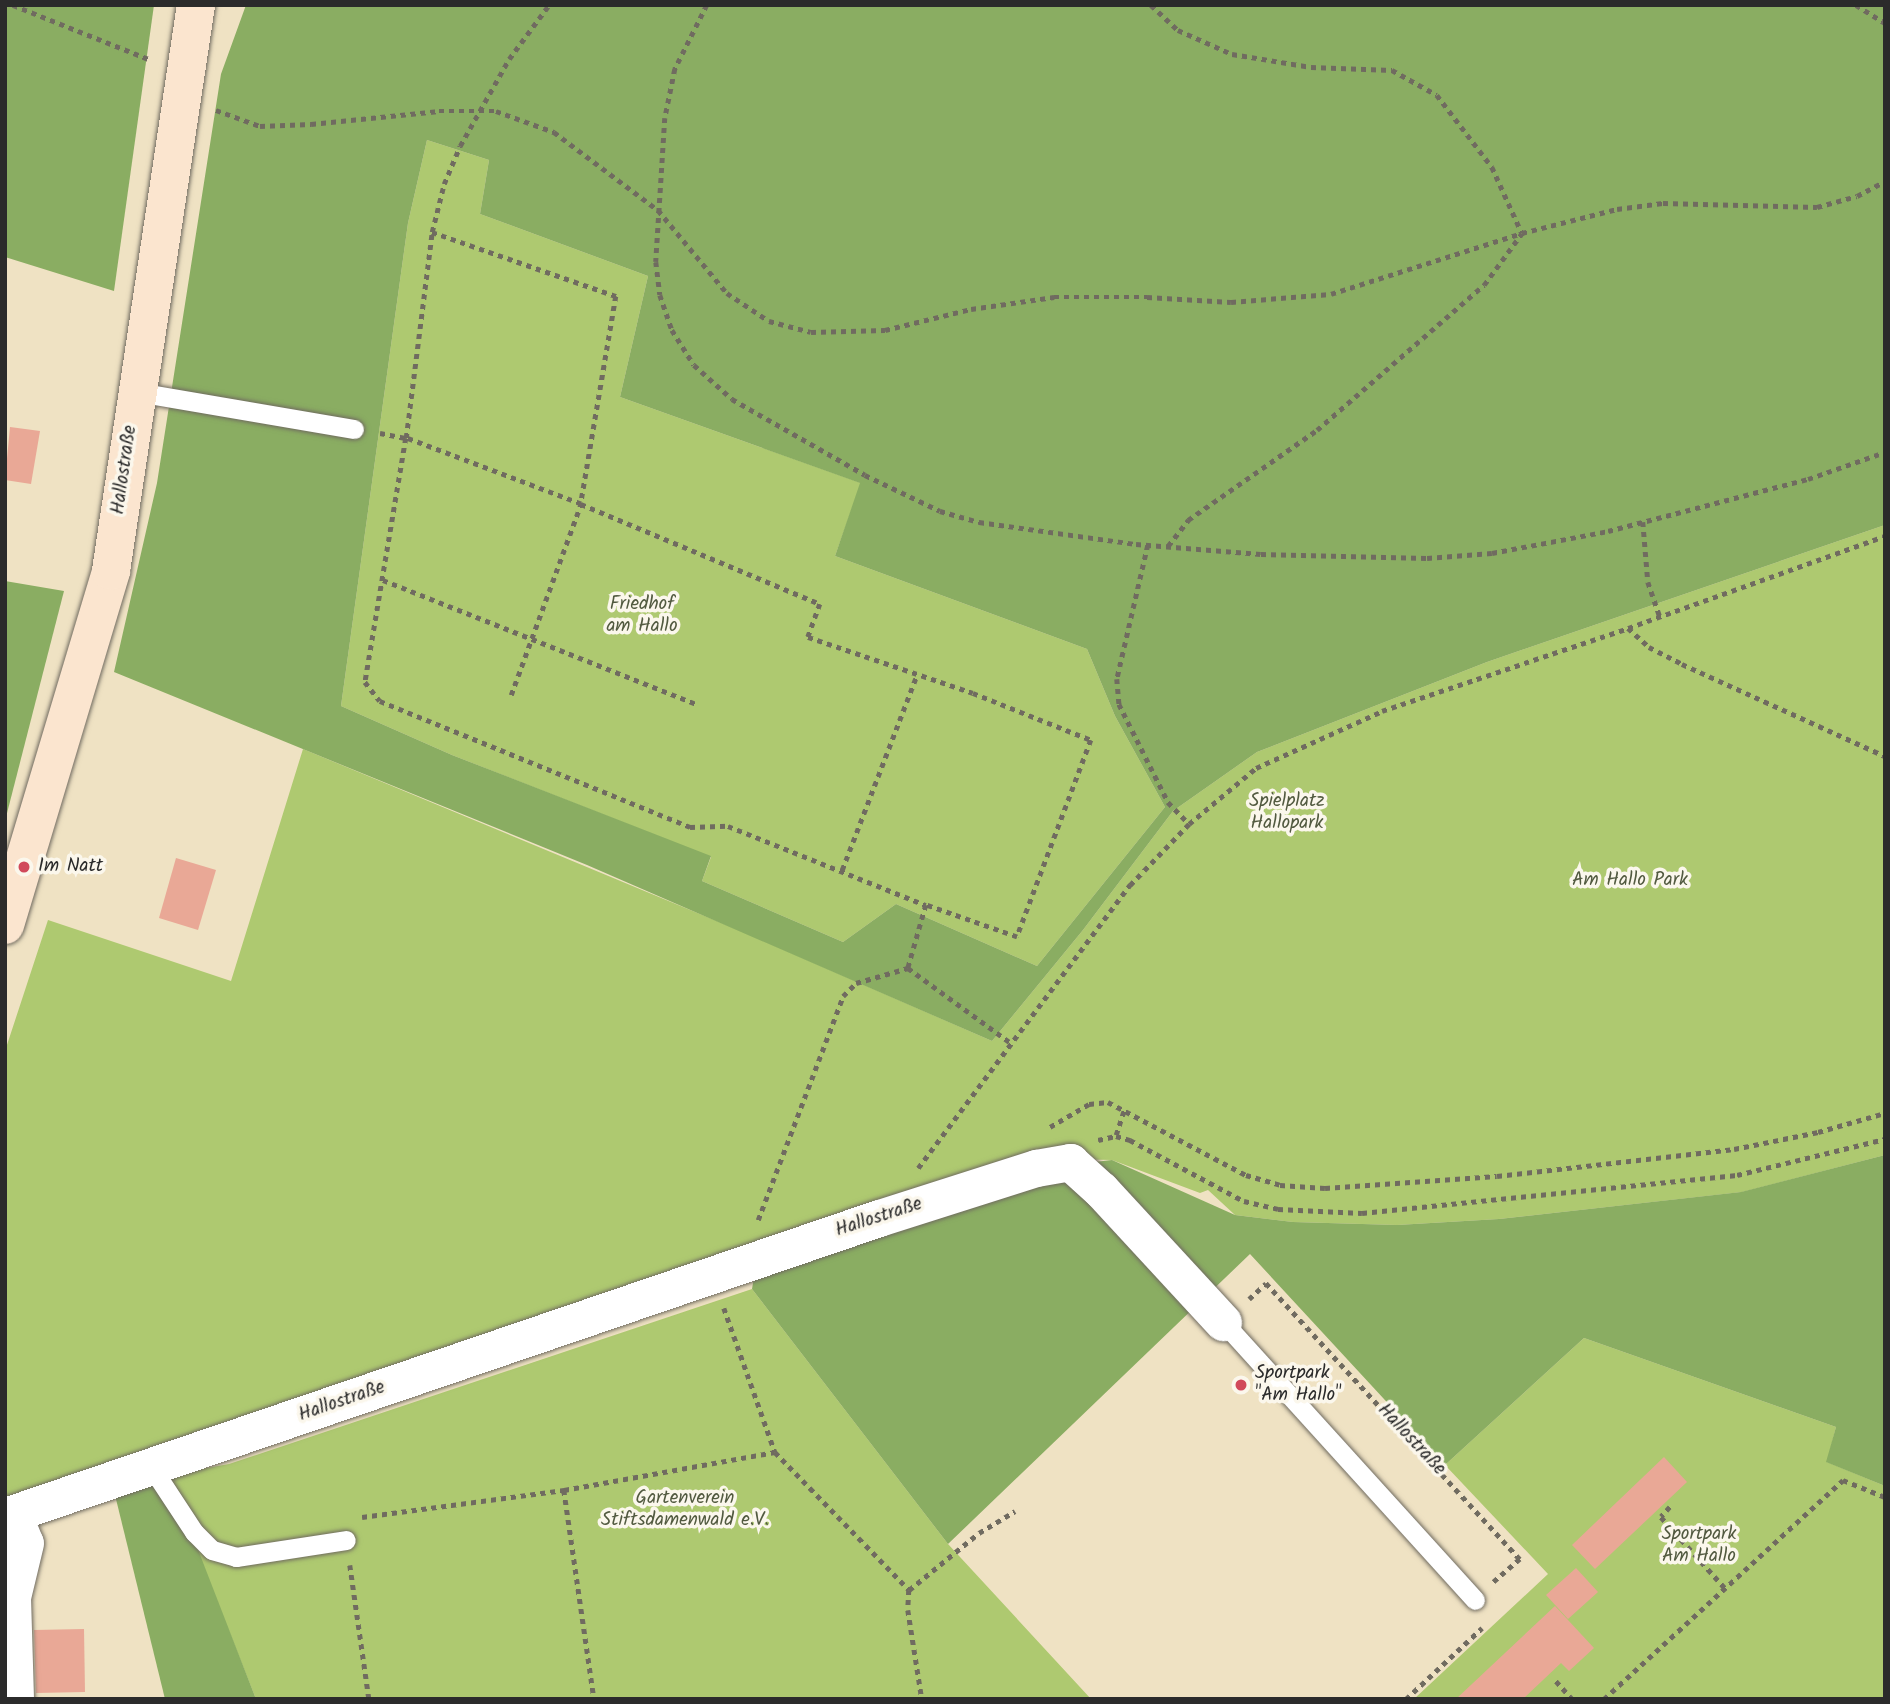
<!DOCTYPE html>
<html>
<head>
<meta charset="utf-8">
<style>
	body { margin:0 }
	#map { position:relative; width:1890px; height:1704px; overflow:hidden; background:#efe2c3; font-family:Kalam,sans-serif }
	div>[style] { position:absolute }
	.green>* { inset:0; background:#aec970 }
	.forest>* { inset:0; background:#8aad62 }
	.building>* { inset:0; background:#e9a896 }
	.path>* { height:4.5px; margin-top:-2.25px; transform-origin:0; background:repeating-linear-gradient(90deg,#706b60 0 5px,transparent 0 10px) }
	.roads { filter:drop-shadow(0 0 2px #706b60) drop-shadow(0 0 2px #706b60) }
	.lane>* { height:19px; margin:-9.5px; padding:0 9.5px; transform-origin:9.5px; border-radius:9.5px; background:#fff }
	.street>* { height:37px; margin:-18.5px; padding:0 18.5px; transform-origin:18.5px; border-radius:18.5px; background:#fff }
	.secondary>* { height:38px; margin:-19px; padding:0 19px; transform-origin:19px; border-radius:19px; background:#fbe5cf }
	.dots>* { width:19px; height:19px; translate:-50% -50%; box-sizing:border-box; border:4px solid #fbf7ec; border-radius:50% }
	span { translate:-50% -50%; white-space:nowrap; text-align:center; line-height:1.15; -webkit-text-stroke:7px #fbf7ec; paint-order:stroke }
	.street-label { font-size:19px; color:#2b2b2b }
	.park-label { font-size:19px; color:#525a40 }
	.poi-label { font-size:19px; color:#2b2b2b }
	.left { translate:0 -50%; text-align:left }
	.frame { position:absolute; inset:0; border:7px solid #2b2b2b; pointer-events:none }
</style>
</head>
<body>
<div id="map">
	<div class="green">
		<i style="clip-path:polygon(427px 140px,489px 160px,480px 214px,648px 276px,620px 397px,861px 483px,835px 556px,1087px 649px,1115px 716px,1165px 807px,1037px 966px,896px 904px,843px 942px,702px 881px,711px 857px,452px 755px,341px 706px,408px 223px)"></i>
		<i style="clip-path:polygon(1885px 525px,1885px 1155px,1742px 1192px,1499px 1219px,1397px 1225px,1293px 1222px,1235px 1215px,1208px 1190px,1200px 1193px,1112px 1160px,1067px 1159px,5px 1505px,5px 1051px,48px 920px,231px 981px,303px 749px,748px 934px,992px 1041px,1083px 930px,1173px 811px,1257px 752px,1487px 662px)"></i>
		<i style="clip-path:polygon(752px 1289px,948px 1544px,1091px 1699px,256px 1699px,229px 1631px,150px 1478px,229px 1464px)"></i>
		<i style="clip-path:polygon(1584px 1338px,1836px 1427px,1827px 1462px,1885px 1486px,1885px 1699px,1414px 1699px,1548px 1574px,1445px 1465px)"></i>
	</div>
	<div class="forest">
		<i style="clip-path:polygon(5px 5px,154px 5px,114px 291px,5px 257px)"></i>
		<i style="clip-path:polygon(evenodd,246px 5px,1885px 5px,1885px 525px,1487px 662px,1257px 752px,1173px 811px,1083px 930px,992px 1041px,587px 865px,114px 672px,157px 483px,221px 74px,246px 5px,427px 140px,489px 160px,480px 214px,648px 276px,620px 397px,860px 483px,835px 556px,1087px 649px,1115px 716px,1165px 807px,1037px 966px,896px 904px,843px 942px,702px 881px,711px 856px,452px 755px,341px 706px,408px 223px,427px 140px)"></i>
		<i style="clip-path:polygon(5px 581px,64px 591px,5px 821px)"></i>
		<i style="clip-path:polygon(1885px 1155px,1885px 1486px,1826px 1462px,1836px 1427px,1584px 1338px,1445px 1465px,1250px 1254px,948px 1544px,752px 1289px,756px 1266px,1077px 1164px,1112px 1160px,1235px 1215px,1293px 1222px,1397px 1225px,1499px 1219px,1741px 1192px)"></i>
		<i style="clip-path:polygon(150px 1478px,197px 1547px,256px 1699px,165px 1699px,114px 1491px)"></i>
	</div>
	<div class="building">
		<i style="clip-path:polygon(10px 427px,40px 431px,31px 484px,5px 480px)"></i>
		<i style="clip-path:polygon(176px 858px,216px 870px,198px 930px,159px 918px)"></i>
		<i style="clip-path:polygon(1664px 1457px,1687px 1482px,1595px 1569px,1572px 1545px)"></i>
		<i style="clip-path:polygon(1576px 1568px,1598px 1592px,1568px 1619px,1546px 1595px)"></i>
		<i style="clip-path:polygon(1555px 1606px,1594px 1648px,1569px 1671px,1561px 1663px,1523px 1699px,1456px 1699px)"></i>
		<i style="clip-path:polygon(84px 1629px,85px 1692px,36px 1693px,34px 1630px)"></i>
	</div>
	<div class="path">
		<i style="left:13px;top:5px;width:149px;rotate:21.7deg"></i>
		<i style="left:707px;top:5px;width:72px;rotate:116.6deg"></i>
		<i style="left:675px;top:69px;width:50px;rotate:101.5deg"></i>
		<i style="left:665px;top:118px;width:144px;rotate:93.6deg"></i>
		<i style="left:656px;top:262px;width:33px;rotate:83deg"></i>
		<i style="left:660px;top:295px;width:37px;rotate:71deg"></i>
		<i style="left:672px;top:330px;width:41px;rotate:57.8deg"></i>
		<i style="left:694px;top:365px;width:51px;rotate:41.8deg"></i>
		<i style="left:732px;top:399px;width:153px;rotate:29.7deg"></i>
		<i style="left:865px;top:475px;width:83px;rotate:25.6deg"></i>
		<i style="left:940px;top:511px;width:41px;rotate:15.8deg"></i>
		<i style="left:979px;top:522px;width:159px;rotate:8deg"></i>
		<i style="left:1136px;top:544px;width:125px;rotate:4.6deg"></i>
		<i style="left:1261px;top:554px;width:166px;rotate:1.4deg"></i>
		<i style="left:1427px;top:558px;width:65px;rotate:-4.4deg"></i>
		<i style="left:1492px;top:553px;width:118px;rotate:-10.7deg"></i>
		<i style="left:1608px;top:531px;width:207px;rotate:-14.6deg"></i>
		<i style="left:1808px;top:479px;width:82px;rotate:-19.3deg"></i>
		<i style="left:1151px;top:5px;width:37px;rotate:43deg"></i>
		<i style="left:1178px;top:30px;width:59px;rotate:24deg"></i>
		<i style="left:1232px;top:54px;width:80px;rotate:9.3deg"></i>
		<i style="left:1311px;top:67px;width:81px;rotate:2.1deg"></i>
		<i style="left:1392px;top:70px;width:51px;rotate:29.1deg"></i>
		<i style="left:1437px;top:95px;width:91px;rotate:52.6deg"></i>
		<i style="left:1492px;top:167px;width:72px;rotate:65.6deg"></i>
		<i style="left:1856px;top:5px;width:34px;rotate:32deg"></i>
		<i style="left:216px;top:110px;width:47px;rotate:20deg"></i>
		<i style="left:260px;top:126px;width:51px;rotate:-2.2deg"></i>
		<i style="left:311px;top:124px;width:129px;rotate:-5.8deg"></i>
		<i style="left:439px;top:111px;width:57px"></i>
		<i style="left:496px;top:111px;width:62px;rotate:19.9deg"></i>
		<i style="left:554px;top:132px;width:130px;rotate:36.9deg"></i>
		<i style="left:658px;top:210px;width:108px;rotate:50.3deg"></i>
		<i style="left:727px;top:293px;width:50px;rotate:33.7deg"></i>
		<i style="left:769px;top:321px;width:43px;rotate:14.7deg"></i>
		<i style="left:811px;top:332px;width:74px;rotate:-1.5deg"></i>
		<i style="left:885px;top:330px;width:89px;rotate:-13.7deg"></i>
		<i style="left:971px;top:309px;width:84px;rotate:-8.2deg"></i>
		<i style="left:1054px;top:297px;width:93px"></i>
		<i style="left:1147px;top:297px;width:84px;rotate:3.4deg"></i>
		<i style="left:1231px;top:302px;width:100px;rotate:-4.6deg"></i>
		<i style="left:1331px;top:294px;width:201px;rotate:-17.7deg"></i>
		<i style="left:1522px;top:233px;width:98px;rotate:-14.2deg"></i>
		<i style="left:1617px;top:209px;width:46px;rotate:-7.4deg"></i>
		<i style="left:1663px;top:203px;width:154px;rotate:1.5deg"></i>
		<i style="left:1817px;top:207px;width:41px;rotate:-15.4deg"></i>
		<i style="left:1857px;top:196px;width:32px;rotate:-28deg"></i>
		<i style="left:432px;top:232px;width:195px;rotate:19.2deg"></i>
		<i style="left:616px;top:296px;width:211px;rotate:99.6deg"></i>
		<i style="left:581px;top:504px;width:187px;rotate:-159.3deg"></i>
		<i style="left:406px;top:438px;width:247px;rotate:99.5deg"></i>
		<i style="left:365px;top:682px;width:24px;rotate:52deg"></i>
		<i style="left:380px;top:701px;width:335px;rotate:22.1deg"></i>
		<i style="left:690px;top:827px;width:38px;rotate:-2deg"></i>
		<i style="left:728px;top:826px;width:213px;rotate:21.8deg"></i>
		<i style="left:380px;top:433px;width:26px;rotate:11deg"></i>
		<i style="left:406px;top:438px;width:208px;rotate:-82.8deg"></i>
		<i style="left:432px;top:232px;width:49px;rotate:-76deg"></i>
		<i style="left:444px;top:184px;width:41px;rotate:-67.2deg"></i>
		<i style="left:460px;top:146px;width:100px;rotate:-60.6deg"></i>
		<i style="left:509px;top:59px;width:67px;rotate:-53.5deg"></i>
		<i style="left:1643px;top:522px;width:60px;rotate:85.2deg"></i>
		<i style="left:1648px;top:582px;width:36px;rotate:71deg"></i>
		<i style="left:1148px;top:545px;width:138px;rotate:103deg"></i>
		<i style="left:1117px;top:679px;width:25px;rotate:85deg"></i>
		<i style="left:1119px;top:704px;width:110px;rotate:63.4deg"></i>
		<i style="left:1168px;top:802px;width:30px;rotate:46deg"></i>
		<i style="left:1168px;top:546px;width:33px;rotate:-52deg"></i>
		<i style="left:1188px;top:520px;width:157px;rotate:-34.9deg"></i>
		<i style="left:1317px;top:430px;width:221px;rotate:-41deg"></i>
		<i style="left:1484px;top:285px;width:64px;rotate:-53.8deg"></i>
		<i style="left:383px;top:580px;width:337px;rotate:21.6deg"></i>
		<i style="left:1628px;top:628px;width:28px;rotate:42deg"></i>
		<i style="left:1649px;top:647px;width:37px;rotate:27deg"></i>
		<i style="left:1682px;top:664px;width:223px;rotate:24.4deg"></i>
		<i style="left:511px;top:695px;width:203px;rotate:-69.9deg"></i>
		<i style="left:581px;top:504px;width:259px;rotate:22.7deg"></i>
		<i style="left:820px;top:604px;width:35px;rotate:110deg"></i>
		<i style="left:808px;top:637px;width:174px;rotate:18.7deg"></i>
		<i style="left:973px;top:693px;width:127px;rotate:21.7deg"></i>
		<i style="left:1091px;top:740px;width:210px;rotate:110.6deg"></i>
		<i style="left:1017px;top:937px;width:96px;rotate:-160.6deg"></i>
		<i style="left:926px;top:905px;width:66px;rotate:105.9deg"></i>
		<i style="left:908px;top:968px;width:127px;rotate:36.1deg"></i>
		<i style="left:842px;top:870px;width:209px;rotate:-69deg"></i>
		<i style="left:1050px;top:1127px;width:45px;rotate:-30.5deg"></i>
		<i style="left:1089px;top:1104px;width:19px;rotate:-6deg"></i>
		<i style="left:1108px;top:1102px;width:156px;rotate:27.9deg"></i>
		<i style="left:1246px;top:1175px;width:35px;rotate:16deg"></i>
		<i style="left:1280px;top:1185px;width:45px;rotate:3.8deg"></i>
		<i style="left:1325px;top:1188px;width:172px;rotate:-4deg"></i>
		<i style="left:1497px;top:1176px;width:239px;rotate:-6.5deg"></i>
		<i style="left:1734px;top:1149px;width:86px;rotate:-11.4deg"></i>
		<i style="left:1818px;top:1132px;width:70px;rotate:-15.8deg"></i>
		<i style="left:1116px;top:1135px;width:26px;rotate:-72deg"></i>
		<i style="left:1098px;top:1140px;width:18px;rotate:-13deg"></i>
		<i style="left:1116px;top:1136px;width:15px;rotate:16deg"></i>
		<i style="left:1130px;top:1140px;width:129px;rotate:28.2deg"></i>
		<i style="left:1244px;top:1201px;width:35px;rotate:13deg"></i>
		<i style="left:1278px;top:1209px;width:84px;rotate:2.7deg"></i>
		<i style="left:1362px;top:1213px;width:377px;rotate:-5.8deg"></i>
		<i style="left:1737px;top:1175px;width:152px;rotate:-13.7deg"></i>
		<i style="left:918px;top:1168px;width:354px;rotate:-53.2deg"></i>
		<i style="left:1130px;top:885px;width:85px;rotate:-46deg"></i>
		<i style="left:1189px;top:824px;width:87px;rotate:-39.9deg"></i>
		<i style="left:1256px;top:768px;width:138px;rotate:-24.3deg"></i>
		<i style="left:1382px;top:711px;width:260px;rotate:-18.6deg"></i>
		<i style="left:1628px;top:628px;width:273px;rotate:-19.7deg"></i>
		<i style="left:758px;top:1220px;width:240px;rotate:-69.2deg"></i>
		<i style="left:843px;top:996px;width:18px;rotate:-45deg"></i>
		<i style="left:856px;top:983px;width:54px;rotate:-16.1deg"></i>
		<i style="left:1249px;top:1299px;width:23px;rotate:-43deg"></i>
		<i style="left:1266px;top:1283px;width:375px;rotate:47.4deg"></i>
		<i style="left:1520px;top:1559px;width:35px;rotate:139deg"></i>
		<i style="left:724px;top:1308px;width:153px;rotate:70.5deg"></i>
		<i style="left:564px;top:1490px;width:214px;rotate:-10.2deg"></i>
		<i style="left:775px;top:1452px;width:192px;rotate:45.8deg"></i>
		<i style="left:909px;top:1590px;width:20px;rotate:93deg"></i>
		<i style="left:908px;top:1610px;width:90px;rotate:81.1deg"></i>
		<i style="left:1670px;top:1507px;width:13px;rotate:132deg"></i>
		<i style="left:1661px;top:1517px;width:96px;rotate:48deg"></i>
		<i style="left:362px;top:1517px;width:204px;rotate:-7.6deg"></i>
		<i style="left:564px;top:1490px;width:211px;rotate:81.8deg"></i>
		<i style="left:350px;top:1565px;width:135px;rotate:81.9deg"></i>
		<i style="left:909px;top:1590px;width:90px;rotate:-39.2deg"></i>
		<i style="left:979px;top:1533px;width:42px;rotate:-31.4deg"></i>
		<i style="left:1556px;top:1681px;width:24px;rotate:48deg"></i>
		<i style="left:1406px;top:1699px;width:104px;rotate:-43.1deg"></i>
		<i style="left:1604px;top:1699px;width:324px;rotate:-42.5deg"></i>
		<i style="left:1843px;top:1480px;width:45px;rotate:22deg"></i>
	</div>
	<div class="roads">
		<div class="lane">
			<i style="left:137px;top:392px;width:220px;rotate:9.7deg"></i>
			<i style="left:1223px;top:1322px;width:375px;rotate:47.8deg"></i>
			<i style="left:152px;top:1468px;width:77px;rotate:56.7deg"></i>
			<i style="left:194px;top:1532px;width:25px;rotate:45deg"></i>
			<i style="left:212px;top:1550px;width:25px;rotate:16deg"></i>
			<i style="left:236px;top:1557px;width:111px;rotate:-8.8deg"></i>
		</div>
		<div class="street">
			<i style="left:13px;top:1514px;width:31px;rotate:68deg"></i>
			<i style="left:25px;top:1543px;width:56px;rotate:103.5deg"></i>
			<i style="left:12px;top:1597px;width:102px;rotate:88.3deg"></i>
			<i style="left:5px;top:1516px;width:923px;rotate:-18.83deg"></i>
			<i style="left:879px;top:1218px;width:165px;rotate:-17.7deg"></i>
			<i style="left:1036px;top:1168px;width:35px;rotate:-10deg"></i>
			<i style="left:1070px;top:1162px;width:42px;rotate:42.1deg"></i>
			<i style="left:1101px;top:1190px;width:180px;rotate:47.3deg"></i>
		</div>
		<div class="secondary">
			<i style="left:5px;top:925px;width:370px;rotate:-73.3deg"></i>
			<i style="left:111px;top:571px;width:572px;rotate:-81.46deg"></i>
		</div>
	</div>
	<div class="dots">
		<i style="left:24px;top:867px;background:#d1495b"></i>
		<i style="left:1241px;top:1385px;background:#d1495b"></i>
	</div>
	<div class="street-label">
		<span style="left:125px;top:470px;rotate:-82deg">Hallostraße</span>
		<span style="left:879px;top:1218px;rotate:-18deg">Hallostraße</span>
		<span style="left:342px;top:1402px;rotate:-19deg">Hallostraße</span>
		<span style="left:1411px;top:1440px;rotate:47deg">Hallostraße</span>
	</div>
	<div class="park-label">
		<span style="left:642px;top:616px">Friedhof<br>am Hallo</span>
		<span style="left:1287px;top:813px">Spielplatz<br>Hallopark</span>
		<span style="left:1630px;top:881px">Am Hallo Park</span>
		<span style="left:685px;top:1510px">Gartenverein<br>Stiftsdamenwald e.V.</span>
		<span style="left:1699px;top:1546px">Sportpark<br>Am Hallo</span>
	</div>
	<div class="poi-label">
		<span class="left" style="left:38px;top:867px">Im Natt</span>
		<span class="left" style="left:1255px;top:1385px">Sportpark<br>"Am Hallo"</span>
	</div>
	<div class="frame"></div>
</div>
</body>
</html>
